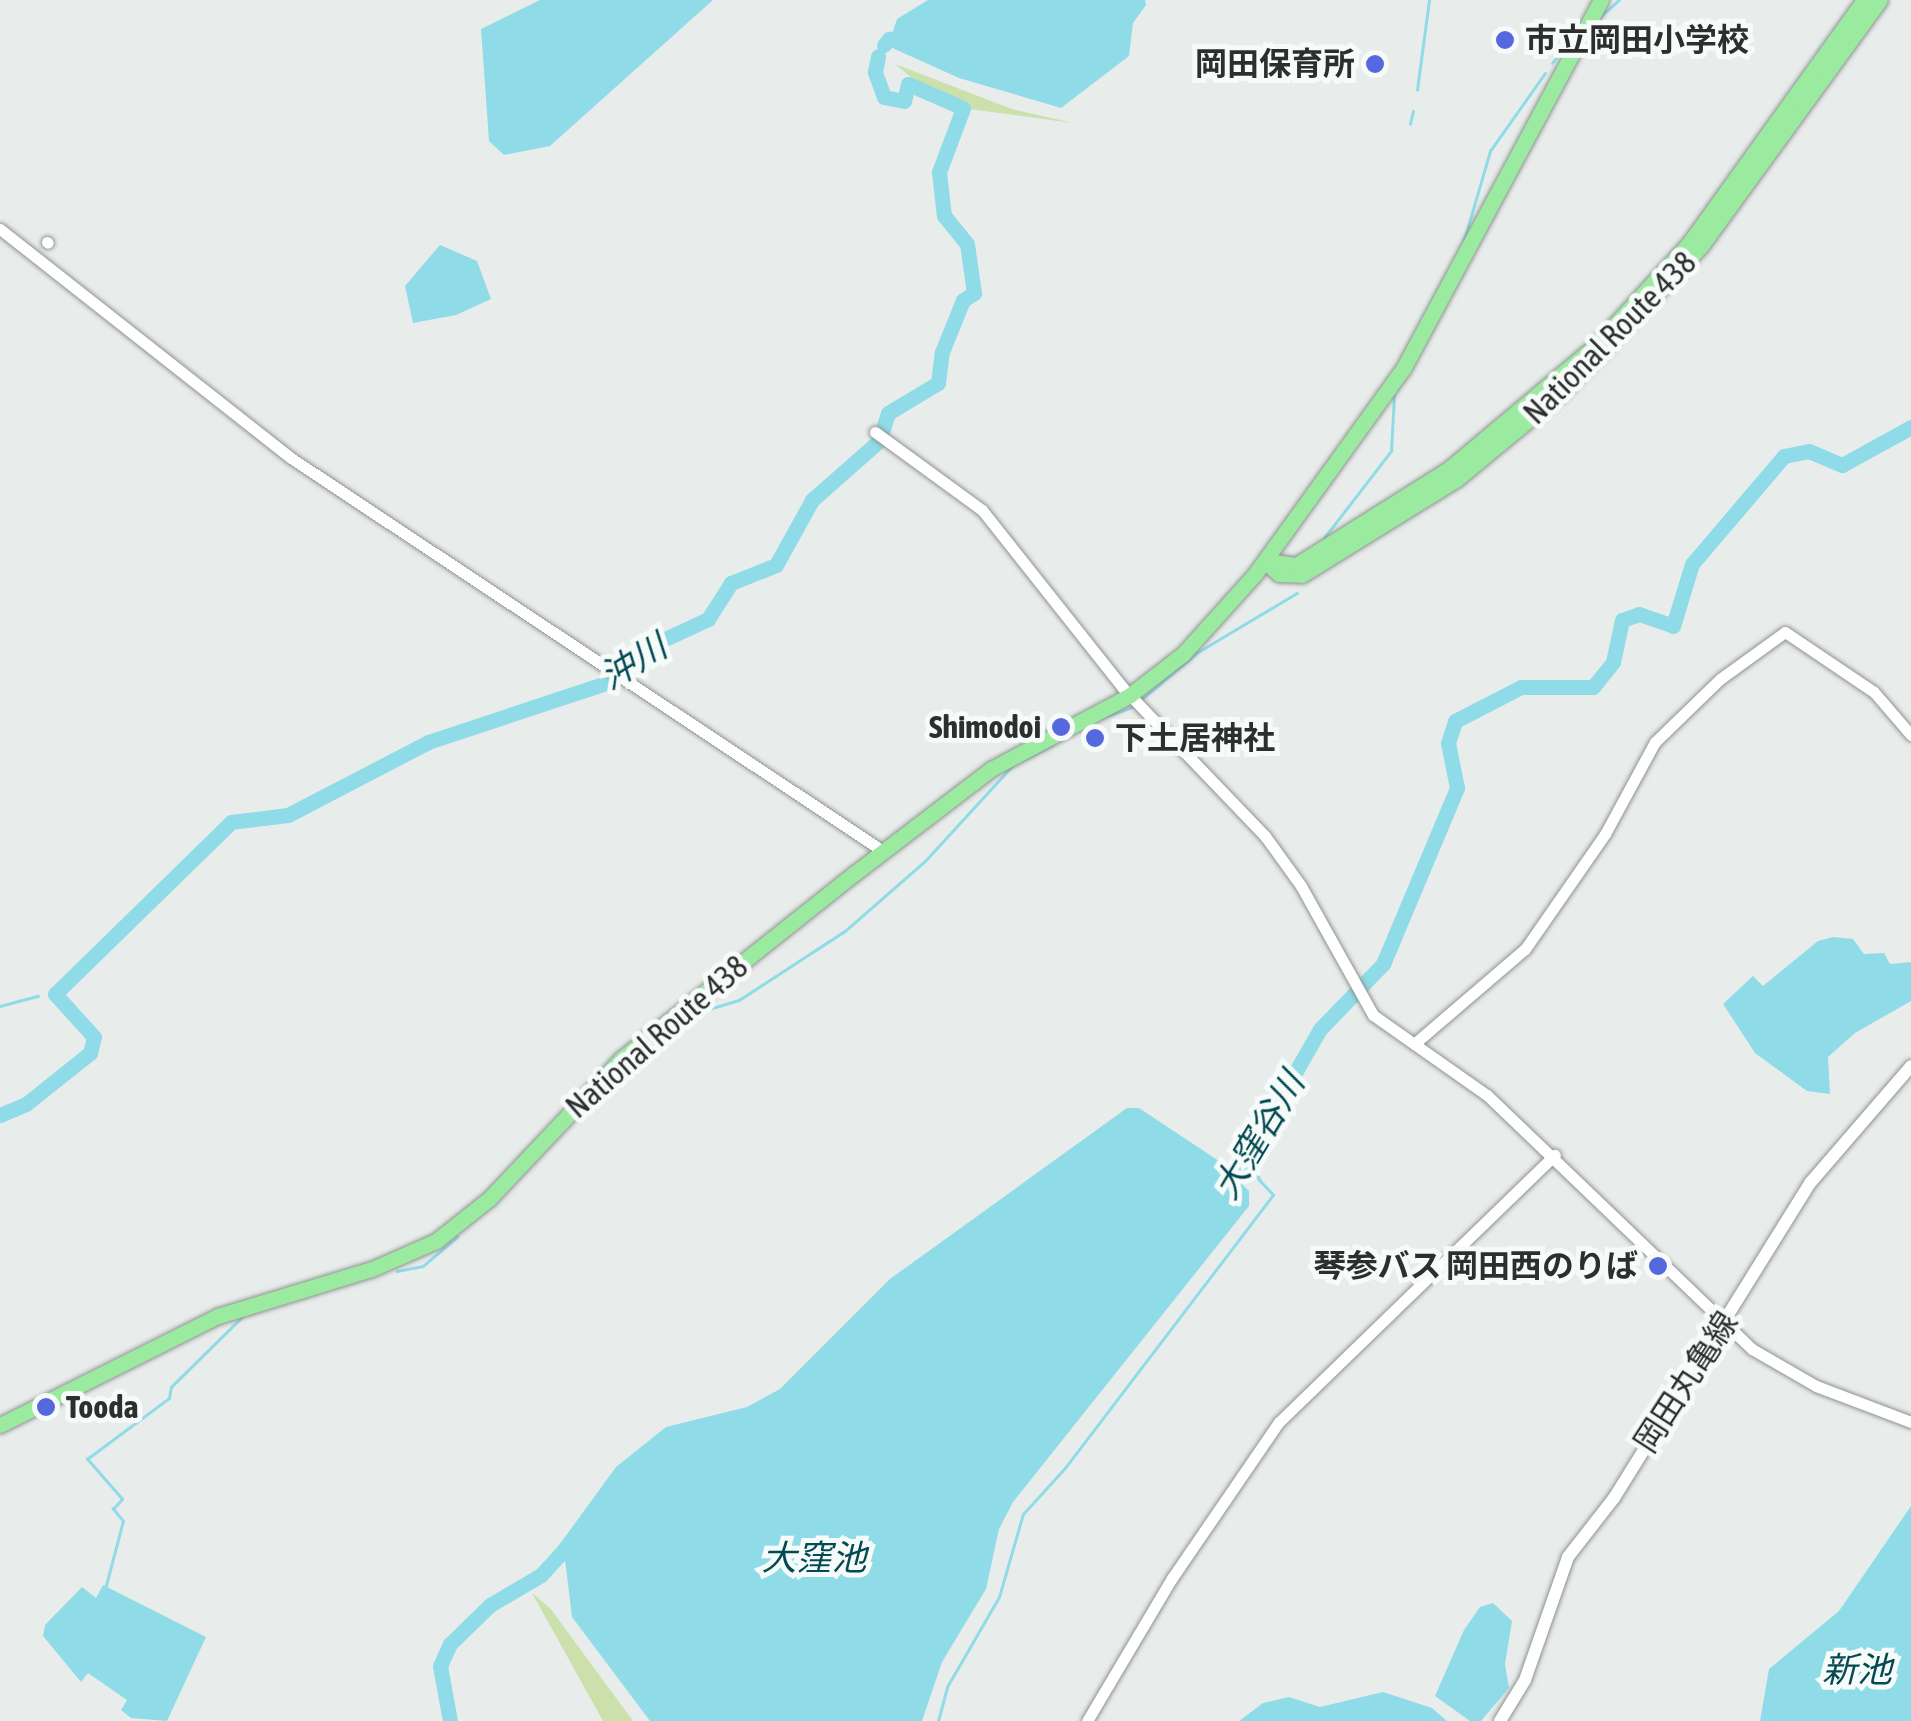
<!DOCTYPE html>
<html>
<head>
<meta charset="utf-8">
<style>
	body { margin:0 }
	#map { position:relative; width:1911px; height:1721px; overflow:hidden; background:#e8edeb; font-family:"Asap Condensed","Noto Sans JP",sans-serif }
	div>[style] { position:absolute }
	.green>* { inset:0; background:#cce0ab }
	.water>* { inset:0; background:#90dbe8 }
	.stream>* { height:2.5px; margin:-1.25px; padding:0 1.25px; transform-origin:1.25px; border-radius:1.25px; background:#90dbe8 }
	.river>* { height:15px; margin:-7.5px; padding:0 7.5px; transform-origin:7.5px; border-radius:7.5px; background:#90dbe8 }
	.roads { filter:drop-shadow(0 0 2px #8f9391) drop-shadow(0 0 2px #8f9391) }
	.tertiary>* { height:11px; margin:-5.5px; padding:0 5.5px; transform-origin:5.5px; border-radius:5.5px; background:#fff }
	.secondary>* { height:12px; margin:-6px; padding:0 6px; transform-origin:6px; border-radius:6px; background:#fff }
	.trunk>* { height:15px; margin:-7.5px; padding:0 7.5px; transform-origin:7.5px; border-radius:7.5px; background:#9aeaa0 }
	.dots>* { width:28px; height:28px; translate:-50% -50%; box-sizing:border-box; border:5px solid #f6faf8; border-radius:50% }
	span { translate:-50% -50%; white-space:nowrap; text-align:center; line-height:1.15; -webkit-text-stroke:10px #f6faf8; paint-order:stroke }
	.poi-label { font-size:32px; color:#2d2f2e; font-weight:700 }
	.left { translate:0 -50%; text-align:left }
	.right { translate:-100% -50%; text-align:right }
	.street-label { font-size:32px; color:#2d2f2e }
	.water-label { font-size:35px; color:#034a53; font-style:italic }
</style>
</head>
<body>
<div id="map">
	<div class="green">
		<i style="clip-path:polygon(895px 64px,1012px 109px,1073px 123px,969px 109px,925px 89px)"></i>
		<i style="clip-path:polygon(532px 1593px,550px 1608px,633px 1721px,603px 1721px)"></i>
	</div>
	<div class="water">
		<i style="clip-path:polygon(540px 0,713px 0,550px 146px,504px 155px,489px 141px,481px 29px)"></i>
		<i style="clip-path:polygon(928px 0,1145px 0,1146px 5px,1133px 23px,1129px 56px,1061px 108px,959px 78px,888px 46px,897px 19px)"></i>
		<i style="clip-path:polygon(440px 245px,477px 261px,491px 299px,456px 315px,413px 323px,405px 286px)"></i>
		<i style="clip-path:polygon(1833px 937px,1853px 939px,1864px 954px,1884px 953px,1890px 964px,1911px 962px,1911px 1001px,1855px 1033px,1828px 1057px,1830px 1094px,1807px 1091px,1755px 1053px,1723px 1004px,1753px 976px,1763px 986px,1818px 941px)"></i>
		<i style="clip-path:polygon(1127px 1108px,1139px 1108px,1228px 1167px,1235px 1161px,1244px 1170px,1238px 1180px,1249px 1191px,1249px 1206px,1013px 1502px,999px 1529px,986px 1589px,942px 1662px,922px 1721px,650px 1721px,572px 1617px,565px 1560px,554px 1552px,616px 1467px,666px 1427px,747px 1407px,780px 1389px,890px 1279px)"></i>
		<i style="clip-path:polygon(1911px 1506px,1911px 1721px,1760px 1721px,1769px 1669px,1839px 1611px)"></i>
		<i style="clip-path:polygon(103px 1585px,206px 1637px,167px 1721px,131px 1718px,121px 1710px,127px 1700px,88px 1673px,81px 1682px,43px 1636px,45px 1625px,82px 1587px,96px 1598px)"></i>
		<i style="clip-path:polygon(1493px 1603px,1512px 1621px,1505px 1664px,1509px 1688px,1481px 1721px,1470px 1721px,1435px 1696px,1464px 1630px,1480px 1607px)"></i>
		<i style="clip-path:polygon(1383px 1692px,1432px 1708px,1447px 1721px,1239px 1721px,1263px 1703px,1289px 1697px,1320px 1707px)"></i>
	</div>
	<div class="stream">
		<i style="left:1601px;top:16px;width:24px;rotate:-42deg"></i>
		<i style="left:1566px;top:44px;width:11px;rotate:-49deg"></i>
		<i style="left:1552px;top:63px;width:16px;rotate:-52deg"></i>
		<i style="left:1417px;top:90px;width:91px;rotate:-82.4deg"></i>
		<i style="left:1410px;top:124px;width:13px;rotate:-77deg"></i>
		<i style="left:1464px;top:240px;width:93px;rotate:-73.7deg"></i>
		<i style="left:1490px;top:151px;width:95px;rotate:-54.8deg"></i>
		<i style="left:1324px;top:538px;width:110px;rotate:-52.4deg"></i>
		<i style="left:1391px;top:451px;width:55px;rotate:-86.9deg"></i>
		<i style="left:1142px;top:699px;width:73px;rotate:-40deg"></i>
		<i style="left:1198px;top:652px;width:115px;rotate:-30.8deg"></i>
		<i style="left:1102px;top:718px;width:32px;rotate:-20deg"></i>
		<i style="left:1023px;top:760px;width:33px;rotate:-27deg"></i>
		<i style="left:50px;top:995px;width:5px;rotate:-11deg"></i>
		<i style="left:0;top:1006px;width:39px;rotate:-15deg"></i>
		<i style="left:622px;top:1069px;width:96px;rotate:-36.5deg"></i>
		<i style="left:699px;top:1012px;width:42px;rotate:-16.7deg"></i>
		<i style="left:739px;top:1000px;width:126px;rotate:-33.1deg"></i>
		<i style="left:845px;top:931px;width:106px;rotate:-41.2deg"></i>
		<i style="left:925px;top:861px;width:129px;rotate:-47.5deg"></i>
		<i style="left:1244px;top:1163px;width:7px;rotate:-8deg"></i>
		<i style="left:1251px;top:1162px;width:20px;rotate:63deg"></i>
		<i style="left:397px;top:1271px;width:26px;rotate:-11deg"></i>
		<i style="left:423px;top:1266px;width:45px;rotate:-40.5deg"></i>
		<i style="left:105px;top:1589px;width:70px;rotate:-75.2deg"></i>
		<i style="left:123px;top:1521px;width:16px;rotate:-130deg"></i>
		<i style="left:113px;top:1509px;width:13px;rotate:-48deg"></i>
		<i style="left:122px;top:1499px;width:53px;rotate:-131.2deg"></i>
		<i style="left:87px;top:1459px;width:102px;rotate:-36.6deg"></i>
		<i style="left:169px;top:1398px;width:11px;rotate:-80deg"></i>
		<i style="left:171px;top:1387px;width:100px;rotate:-44.6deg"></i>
		<i style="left:938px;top:1721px;width:35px;rotate:-75deg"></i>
		<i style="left:947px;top:1687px;width:104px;rotate:-60deg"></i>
		<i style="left:999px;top:1597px;width:86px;rotate:-73.9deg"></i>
		<i style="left:1023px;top:1514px;width:62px;rotate:-47.6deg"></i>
		<i style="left:1065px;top:1468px;width:343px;rotate:-52.7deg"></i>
		<i style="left:1273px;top:1195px;width:44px;rotate:-133.2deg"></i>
	</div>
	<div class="river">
		<i style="left:884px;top:45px;width:8px;rotate:-50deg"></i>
		<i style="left:889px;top:39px;width:23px;rotate:-5deg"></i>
		<i style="left:0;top:1115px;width:28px;rotate:-23deg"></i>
		<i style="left:26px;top:1104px;width:82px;rotate:-38.6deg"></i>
		<i style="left:90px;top:1053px;width:16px;rotate:-76deg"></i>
		<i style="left:94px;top:1037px;width:58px;rotate:-132.2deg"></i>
		<i style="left:55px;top:994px;width:246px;rotate:-44.3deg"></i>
		<i style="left:231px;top:822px;width:57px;rotate:-7deg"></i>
		<i style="left:288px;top:815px;width:158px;rotate:-27.5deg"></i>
		<i style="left:428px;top:742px;width:184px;rotate:-18.3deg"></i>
		<i style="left:603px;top:684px;width:65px;rotate:-38.1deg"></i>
		<i style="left:654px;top:644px;width:60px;rotate:-24.8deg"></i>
		<i style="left:708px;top:619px;width:43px;rotate:-57.4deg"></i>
		<i style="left:731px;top:583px;width:48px;rotate:-21.8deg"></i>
		<i style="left:776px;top:565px;width:74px;rotate:-61deg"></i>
		<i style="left:812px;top:500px;width:89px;rotate:-41.4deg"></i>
		<i style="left:879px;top:441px;width:29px;rotate:-72deg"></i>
		<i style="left:888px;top:413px;width:58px;rotate:-31deg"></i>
		<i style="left:938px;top:383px;width:31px;rotate:-83deg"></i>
		<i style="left:942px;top:352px;width:56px;rotate:-68deg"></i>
		<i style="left:963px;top:300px;width:13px;rotate:-32deg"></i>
		<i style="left:974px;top:293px;width:49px;rotate:-98.1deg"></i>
		<i style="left:967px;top:244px;width:36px;rotate:-129deg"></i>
		<i style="left:944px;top:216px;width:44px;rotate:-96.5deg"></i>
		<i style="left:939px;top:172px;width:68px;rotate:-69.4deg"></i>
		<i style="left:963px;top:108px;width:60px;rotate:-156.4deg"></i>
		<i style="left:908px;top:84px;width:17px;rotate:103deg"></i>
		<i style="left:904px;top:101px;width:20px;rotate:-169deg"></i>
		<i style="left:884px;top:97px;width:27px;rotate:-110deg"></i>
		<i style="left:875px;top:72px;width:16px;rotate:-79deg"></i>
		<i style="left:1233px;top:1181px;width:175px;rotate:-60.2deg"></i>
		<i style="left:1320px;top:1029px;width:91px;rotate:-45.9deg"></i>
		<i style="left:1383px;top:964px;width:191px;rotate:-67.2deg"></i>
		<i style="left:1457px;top:788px;width:46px;rotate:-101.3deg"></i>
		<i style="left:1448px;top:743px;width:23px;rotate:-72deg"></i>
		<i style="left:1455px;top:721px;width:74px;rotate:-27.3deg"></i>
		<i style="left:1521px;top:687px;width:72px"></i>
		<i style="left:1593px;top:687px;width:32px;rotate:-51deg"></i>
		<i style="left:1613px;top:662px;width:43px;rotate:-77.9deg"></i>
		<i style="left:1622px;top:620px;width:18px;rotate:-19deg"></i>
		<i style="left:1639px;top:614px;width:36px;rotate:19deg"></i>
		<i style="left:1673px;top:626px;width:65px;rotate:-73deg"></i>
		<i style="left:1692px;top:564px;width:142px;rotate:-49.6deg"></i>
		<i style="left:1784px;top:456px;width:25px;rotate:-11deg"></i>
		<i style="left:1809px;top:451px;width:36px;rotate:23deg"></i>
		<i style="left:1842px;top:465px;width:79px;rotate:-28.8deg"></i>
		<i style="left:450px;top:1721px;width:56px;rotate:-100.3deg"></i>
		<i style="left:440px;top:1666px;width:24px;rotate:-66deg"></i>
		<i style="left:450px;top:1644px;width:56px;rotate:-44.3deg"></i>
		<i style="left:490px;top:1605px;width:59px;rotate:-30.5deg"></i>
		<i style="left:541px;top:1575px;width:45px;rotate:-47.7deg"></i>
	</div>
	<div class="roads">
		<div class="tertiary">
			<i style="left:0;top:229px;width:370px;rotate:38.2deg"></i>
			<i style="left:291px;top:458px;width:711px;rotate:33.58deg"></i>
			<i style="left:47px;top:242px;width:1px;rotate:45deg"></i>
			<i style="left:875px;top:432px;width:132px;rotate:36.1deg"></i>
			<i style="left:982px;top:510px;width:227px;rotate:51.6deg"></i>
			<i style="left:1123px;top:688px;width:205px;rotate:46.2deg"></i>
			<i style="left:1265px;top:836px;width:62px;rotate:54.2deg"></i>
			<i style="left:1301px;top:886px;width:148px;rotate:60.8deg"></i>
			<i style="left:1373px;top:1015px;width:139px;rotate:35.1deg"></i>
			<i style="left:1487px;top:1095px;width:367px;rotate:43.8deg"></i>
			<i style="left:1752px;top:1349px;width:74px;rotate:30deg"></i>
			<i style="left:1816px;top:1386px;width:102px;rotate:20.8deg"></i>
			<i style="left:1414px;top:1044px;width:146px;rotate:-40.6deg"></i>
			<i style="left:1525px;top:949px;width:140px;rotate:-55.2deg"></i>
			<i style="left:1605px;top:834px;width:105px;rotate:-61.5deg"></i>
			<i style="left:1655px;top:742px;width:91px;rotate:-44.1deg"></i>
			<i style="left:1720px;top:679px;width:80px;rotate:-35.9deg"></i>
			<i style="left:1785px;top:632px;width:107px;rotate:34deg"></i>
			<i style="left:1874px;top:692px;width:57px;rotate:49.3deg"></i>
			<i style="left:1087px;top:1721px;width:166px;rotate:-59.3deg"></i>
			<i style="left:1172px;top:1578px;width:189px;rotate:-55.6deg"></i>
			<i style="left:1279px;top:1422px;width:384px;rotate:-44.1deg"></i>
		</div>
		<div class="secondary">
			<i style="left:1500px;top:1721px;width:48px;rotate:-58.6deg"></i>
			<i style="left:1525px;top:1680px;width:130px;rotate:-70.7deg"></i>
			<i style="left:1568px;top:1557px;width:75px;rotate:-52.1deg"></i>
			<i style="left:1614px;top:1498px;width:372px;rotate:-58.1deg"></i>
			<i style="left:1811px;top:1182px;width:153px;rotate:-49.2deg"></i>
		</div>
		<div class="trunk">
			<i style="left:1265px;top:561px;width:19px;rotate:43deg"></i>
			<i style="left:1279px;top:574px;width:23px;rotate:2deg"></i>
			<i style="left:1302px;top:575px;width:182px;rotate:-31.8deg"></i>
			<i style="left:1457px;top:479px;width:135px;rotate:-39.6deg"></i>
			<i style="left:1561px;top:393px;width:203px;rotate:-46.4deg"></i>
			<i style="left:1701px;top:246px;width:304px;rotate:-54deg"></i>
			<i style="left:1274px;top:562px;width:22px;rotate:8deg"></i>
			<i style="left:1296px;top:565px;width:182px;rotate:-32.2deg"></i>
			<i style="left:1450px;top:468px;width:192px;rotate:-40.1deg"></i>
			<i style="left:1597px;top:344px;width:138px;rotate:-47.6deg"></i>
			<i style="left:1690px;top:242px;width:298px;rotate:-54.3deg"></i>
			<i style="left:0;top:1425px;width:244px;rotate:-26.6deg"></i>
			<i style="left:218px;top:1316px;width:161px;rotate:-17deg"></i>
			<i style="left:372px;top:1269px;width:70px;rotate:-23.6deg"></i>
			<i style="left:436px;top:1241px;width:69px;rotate:-38.5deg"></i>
			<i style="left:490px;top:1198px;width:191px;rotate:-46.7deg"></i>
			<i style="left:621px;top:1059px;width:299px;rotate:-38.5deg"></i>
			<i style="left:855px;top:873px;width:171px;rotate:-37.4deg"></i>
			<i style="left:991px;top:769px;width:157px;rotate:-28deg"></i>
			<i style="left:1130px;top:695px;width:67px;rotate:-37.7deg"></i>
			<i style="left:1183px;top:654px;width:108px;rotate:-48deg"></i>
			<i style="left:1255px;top:574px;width:253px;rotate:-54.2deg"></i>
			<i style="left:1403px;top:369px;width:419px;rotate:-61.8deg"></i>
		</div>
	</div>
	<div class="dots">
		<i style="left:1505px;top:40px;background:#5668de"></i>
		<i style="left:1375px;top:64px;background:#5668de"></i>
		<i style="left:1061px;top:727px;background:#5668de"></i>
		<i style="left:1095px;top:738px;background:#5668de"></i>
		<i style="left:1658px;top:1266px;background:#5668de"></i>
		<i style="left:46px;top:1407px;background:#5668de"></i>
	</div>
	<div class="poi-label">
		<span class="left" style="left:1525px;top:40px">市立岡田小学校</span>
		<span class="right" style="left:1355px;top:64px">岡田保育所</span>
		<span class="right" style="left:1041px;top:727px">Shimodoi</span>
		<span class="left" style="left:1115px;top:738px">下土居神社</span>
		<span class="right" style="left:1638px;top:1266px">琴参バス 岡田西のりば</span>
		<span class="left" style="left:66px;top:1407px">Tooda</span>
	</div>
	<div class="street-label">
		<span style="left:1610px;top:338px;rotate:-45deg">National Route 438</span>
		<span style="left:657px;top:1037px;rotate:-41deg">National Route 438</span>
		<span style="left:1686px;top:1382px;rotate:-57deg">岡田丸亀線</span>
	</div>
	<div class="water-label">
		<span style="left:633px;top:661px;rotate:-32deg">沖川</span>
		<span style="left:1258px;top:1135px;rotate:-59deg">大窪谷川</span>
		<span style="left:814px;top:1557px">大窪池</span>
		<span style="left:1857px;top:1669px">新池</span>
	</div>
</div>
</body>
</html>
